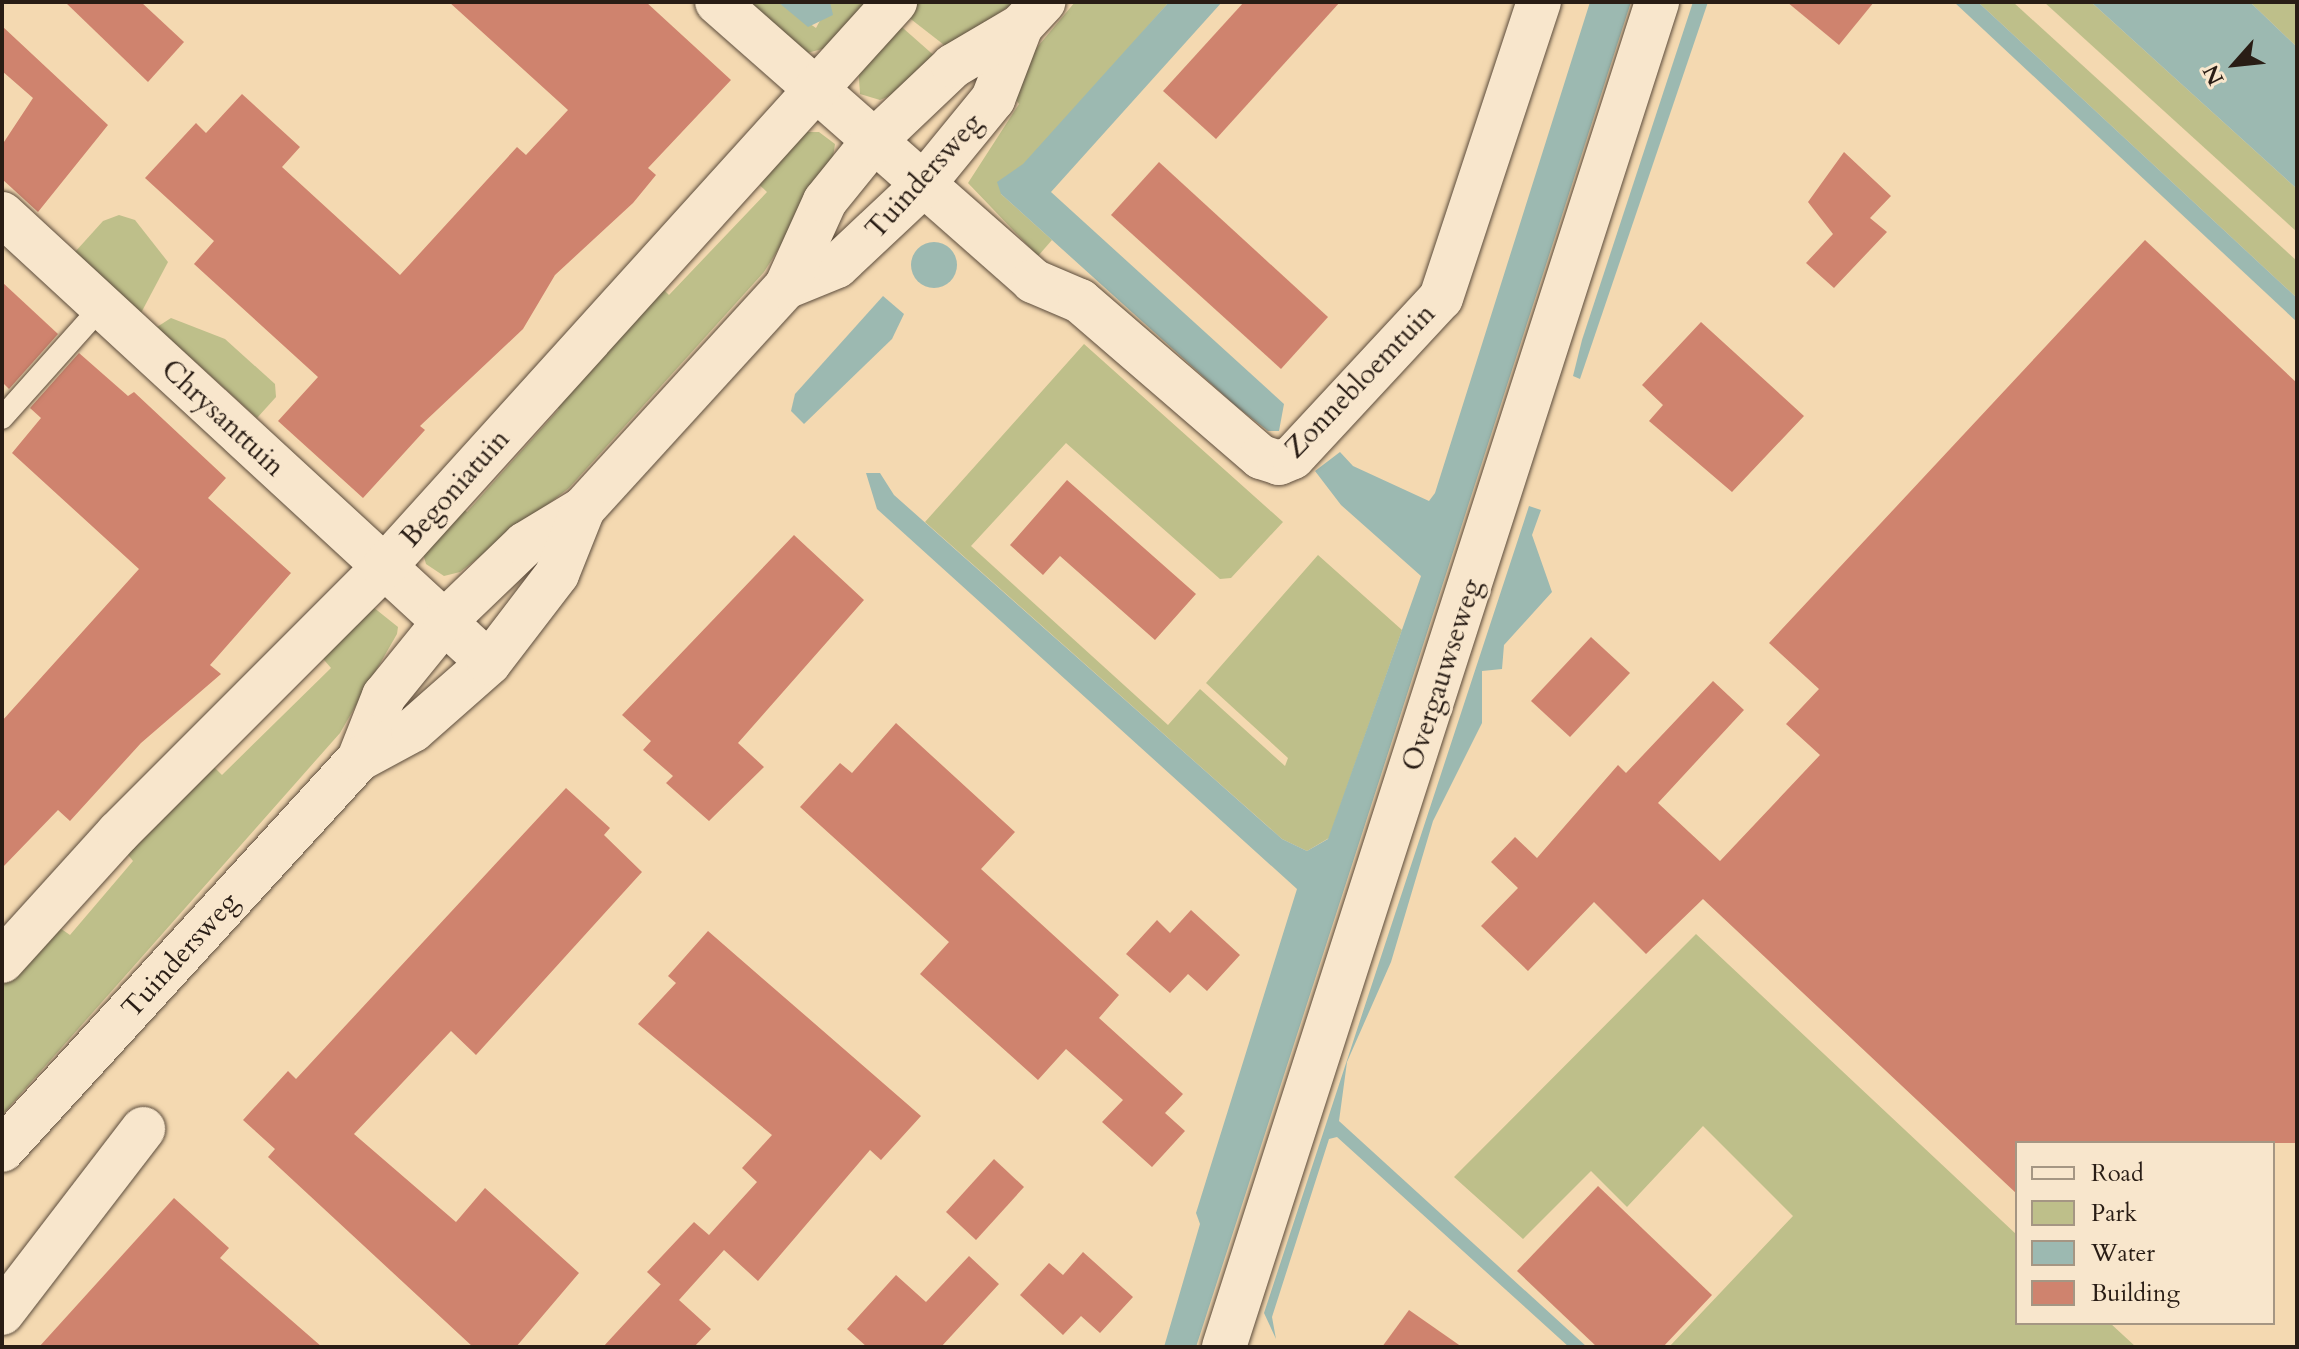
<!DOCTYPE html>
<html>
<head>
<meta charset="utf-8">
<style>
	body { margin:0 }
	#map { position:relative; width:2299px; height:1349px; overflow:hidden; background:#f4d9b1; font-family:Cardo,serif }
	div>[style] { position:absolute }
	.green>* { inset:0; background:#bebf8a }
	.water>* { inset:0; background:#9cb9b1 }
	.round { border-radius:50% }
	.building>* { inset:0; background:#cf836e }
	.roads { filter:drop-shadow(0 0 2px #5c4c3c) drop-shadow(0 0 2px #5c4c3c) }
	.service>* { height:22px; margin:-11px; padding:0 11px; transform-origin:11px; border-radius:11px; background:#f8e6cc }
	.minor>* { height:44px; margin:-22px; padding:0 22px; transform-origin:22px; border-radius:22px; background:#f8e6cc }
	.secondary>* { height:44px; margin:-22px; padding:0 22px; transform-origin:22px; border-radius:22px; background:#f8e6cc }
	span { translate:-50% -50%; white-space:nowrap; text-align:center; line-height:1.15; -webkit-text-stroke:6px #f8e6cc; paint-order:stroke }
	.street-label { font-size:28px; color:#291d15 }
	.frame { position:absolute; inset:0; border:4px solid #291d15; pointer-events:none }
	.legend { position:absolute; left:2015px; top:1141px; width:260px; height:184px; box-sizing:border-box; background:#f8e6cc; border:2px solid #a59683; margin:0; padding:10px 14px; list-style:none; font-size:24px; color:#291d15 }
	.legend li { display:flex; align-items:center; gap:16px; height:40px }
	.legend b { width:40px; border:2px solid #a59683 }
	.north { position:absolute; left:2195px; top:24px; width:80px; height:80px; -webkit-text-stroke:6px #f8e6cc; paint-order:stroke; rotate:243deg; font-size:22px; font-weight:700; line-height:32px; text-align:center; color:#291d15 }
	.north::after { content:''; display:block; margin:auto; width:28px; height:36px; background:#291d15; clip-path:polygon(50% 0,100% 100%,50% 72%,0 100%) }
</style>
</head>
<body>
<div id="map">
	<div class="green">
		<i style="clip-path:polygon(740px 2px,778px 2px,816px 28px,830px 2px,872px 2px,830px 47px,807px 53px)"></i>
		<i style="clip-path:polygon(911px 2px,1015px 2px,948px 48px,903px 13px)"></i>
		<i style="clip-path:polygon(1075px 2px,1169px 2px,1001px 194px,1052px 240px,1038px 256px,968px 183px,1019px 104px,1012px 94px,1029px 57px)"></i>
		<i style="clip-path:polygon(1978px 2px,2013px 2px,2297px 261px,2297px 298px)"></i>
		<i style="clip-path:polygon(2044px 2px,2091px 2px,2297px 189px,2297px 232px)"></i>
		<i style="clip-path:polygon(2250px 2px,2297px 2px,2297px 47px)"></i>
		<i style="clip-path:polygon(895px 21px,938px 59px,899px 92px,880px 100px,860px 94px,858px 64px)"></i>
		<i style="clip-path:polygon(803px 132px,819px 132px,835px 144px,832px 164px,764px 272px,569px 488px,460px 572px,444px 576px,426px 564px,422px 550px,455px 503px,467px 512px,559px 409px,546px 396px,656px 282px,669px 295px,767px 192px,753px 179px)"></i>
		<i style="clip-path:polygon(119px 215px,135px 220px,168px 262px,141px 313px,75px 252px,103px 221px)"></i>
		<i style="clip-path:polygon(171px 318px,225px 339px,275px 384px,276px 397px,257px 418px,157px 327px)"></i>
		<i style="clip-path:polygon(1084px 344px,1283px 522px,1231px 578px,1220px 579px,1066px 443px,971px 546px,1168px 725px,1200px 689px,1285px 766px,1288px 758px,1206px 683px,1318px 555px,1402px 630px,1329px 838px,1307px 851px,1282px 839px,925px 522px)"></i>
		<i style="clip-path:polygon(373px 607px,398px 627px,397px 634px,340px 733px,2px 1115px,2px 986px,57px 926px,70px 935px,133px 861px,124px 850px,208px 761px,222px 775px,331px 668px,319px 654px)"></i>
		<i style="clip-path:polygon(1696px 934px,2017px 1235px,2017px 1323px,2110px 1323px,2136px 1347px,1669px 1347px,1793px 1216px,1703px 1126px,1627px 1207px,1591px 1171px,1523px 1239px,1454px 1177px)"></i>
	</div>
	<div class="water">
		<i style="clip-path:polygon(778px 2px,830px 2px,833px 15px,808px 27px)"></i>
		<i style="clip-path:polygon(1169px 2px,1222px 2px,1051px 192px,1284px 404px,1279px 431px,1268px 431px,1236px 406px,1001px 194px,997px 182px,1023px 164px)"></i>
		<i style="clip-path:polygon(1590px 2px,1631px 2px,1196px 1347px,1164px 1347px,1200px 1224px,1196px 1213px,1297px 889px,877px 509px,866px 473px,880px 473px,894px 495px,1282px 839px,1307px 851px,1328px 839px,1421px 576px,1341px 505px,1315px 471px,1340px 452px,1353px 466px,1429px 501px,1435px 493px)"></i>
		<i style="clip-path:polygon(1693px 2px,1708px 2px,1580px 379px,1573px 376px,1582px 340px)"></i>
		<i style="clip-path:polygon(1954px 2px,1978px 2px,2297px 298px,2297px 322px)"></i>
		<i style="clip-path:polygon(2091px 2px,2250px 2px,2297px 47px,2297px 189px)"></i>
		<i class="round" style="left:911px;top:242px;width:46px;height:46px"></i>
		<i style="clip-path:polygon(883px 296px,904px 314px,892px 339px,804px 424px,791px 411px,795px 394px)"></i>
		<i style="clip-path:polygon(1529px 506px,1541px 510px,1532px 535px,1552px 592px,1504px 645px,1502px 669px,1482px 671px,1482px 723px,1433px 821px,1391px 962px,1347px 1062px,1339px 1121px,1587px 1347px,1569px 1347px,1337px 1137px,1329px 1139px,1272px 1317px,1276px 1339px,1264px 1313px)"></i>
	</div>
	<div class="building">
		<i style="clip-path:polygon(65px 2px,141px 2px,184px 42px,148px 82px)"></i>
		<i style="clip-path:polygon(449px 2px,646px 2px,731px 80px,648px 168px,656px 175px,633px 203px,555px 275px,523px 329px,420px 426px,425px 430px,363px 498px,278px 421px,318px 377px,194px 264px,214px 241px,145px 178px,196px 123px,206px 133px,242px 94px,300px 147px,282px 167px,400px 275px,517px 147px,526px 155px,568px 110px)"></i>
		<i style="clip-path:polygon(1244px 2px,1340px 2px,1216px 139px,1163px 91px)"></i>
		<i style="clip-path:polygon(1787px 2px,1874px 2px,1839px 45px)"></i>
		<i style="clip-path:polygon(2px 26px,108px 125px,38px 212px,2px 179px,2px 145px,33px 98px,2px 71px)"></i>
		<i style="clip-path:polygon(1844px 152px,1891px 196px,1870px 218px,1887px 232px,1834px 288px,1806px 263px,1833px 234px,1808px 202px)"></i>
		<i style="clip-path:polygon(1159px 162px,1328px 317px,1281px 369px,1111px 215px)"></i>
		<i style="clip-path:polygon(2145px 240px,2297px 383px,2297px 1143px,2017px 1143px,2017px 1194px,1703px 899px,1646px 954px,1594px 902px,1528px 971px,1481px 926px,1518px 888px,1491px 862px,1515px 837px,1537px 858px,1618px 765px,1626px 773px,1713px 681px,1744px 710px,1658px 803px,1720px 861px,1820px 755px,1786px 724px,1819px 689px,1769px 643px)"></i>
		<i style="clip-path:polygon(2px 282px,58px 334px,9px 389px,2px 382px)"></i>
		<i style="clip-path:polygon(1701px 322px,1804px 416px,1732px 492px,1649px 421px,1663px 405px,1642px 385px)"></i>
		<i style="clip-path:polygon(79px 353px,128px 396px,134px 392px,226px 478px,208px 498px,291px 573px,210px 665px,221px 674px,141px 743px,70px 821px,58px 810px,2px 868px,2px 721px,139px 569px,12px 453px,41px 418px,30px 408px)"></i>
		<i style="clip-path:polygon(1067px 480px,1196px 594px,1155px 640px,1060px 556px,1043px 575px,1010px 545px)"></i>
		<i style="clip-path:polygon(794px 535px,864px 600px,738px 743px,764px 767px,709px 821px,666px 783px,673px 776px,643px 750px,651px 741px,622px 715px)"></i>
		<i style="clip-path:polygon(1591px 637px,1630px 673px,1570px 737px,1531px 701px)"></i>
		<i style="clip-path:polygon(896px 723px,1015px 832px,981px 869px,1119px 995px,1099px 1018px,1183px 1094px,1165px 1113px,1185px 1131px,1152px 1167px,1102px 1122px,1123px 1100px,1066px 1049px,1038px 1080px,920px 974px,949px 942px,800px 807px,840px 763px,852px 773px)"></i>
		<i style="clip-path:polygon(566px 788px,610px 828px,604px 835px,642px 872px,476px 1055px,451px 1031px,354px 1134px,456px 1222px,485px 1188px,579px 1273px,516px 1347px,473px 1347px,268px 1157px,275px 1149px,243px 1120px,288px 1071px,296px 1079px)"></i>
		<i style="clip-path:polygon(1191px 910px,1240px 955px,1207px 991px,1188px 974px,1170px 993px,1126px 954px,1157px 920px,1170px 933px)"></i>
		<i style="clip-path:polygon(708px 931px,921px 1116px,881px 1160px,870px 1150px,758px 1281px,724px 1250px,679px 1300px,711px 1329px,694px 1347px,603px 1347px,661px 1284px,667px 1290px,647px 1272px,694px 1222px,709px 1235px,757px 1182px,742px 1168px,772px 1135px,638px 1024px,676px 983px,668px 976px)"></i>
		<i style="clip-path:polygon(994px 1159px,1024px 1187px,976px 1240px,946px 1212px)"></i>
		<i style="clip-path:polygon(1598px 1186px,1712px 1295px,1663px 1347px,1597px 1347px,1517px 1271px)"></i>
		<i style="clip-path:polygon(174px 1198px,229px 1248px,220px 1258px,322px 1347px,39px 1347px)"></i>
		<i style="clip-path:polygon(1083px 1252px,1133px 1297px,1100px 1333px,1081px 1316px,1063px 1335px,1020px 1295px,1049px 1263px,1063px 1275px)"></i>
		<i style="clip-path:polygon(969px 1256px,999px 1284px,941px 1347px,867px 1347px,847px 1329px,896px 1275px,926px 1302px)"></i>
		<i style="clip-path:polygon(1409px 1310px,1462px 1347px,1382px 1347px)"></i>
	</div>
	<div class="roads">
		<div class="service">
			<i style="left:2px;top:418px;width:150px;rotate:-48.2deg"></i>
		</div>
		<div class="minor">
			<i style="left:717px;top:2px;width:422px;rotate:41.4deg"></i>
			<i style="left:1033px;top:281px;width:51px;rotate:23.1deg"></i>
			<i style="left:1080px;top:301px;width:239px;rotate:40.8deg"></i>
			<i style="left:1261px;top:457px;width:19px;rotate:18deg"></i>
			<i style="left:1279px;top:463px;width:15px;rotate:-23deg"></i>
			<i style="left:1293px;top:457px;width:217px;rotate:-47.1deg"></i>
			<i style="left:1441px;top:298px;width:312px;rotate:-71.7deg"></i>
			<i style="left:2px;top:214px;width:662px;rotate:42.68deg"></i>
			<i style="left:2px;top:961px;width:173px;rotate:-47.8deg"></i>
			<i style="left:118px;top:833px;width:376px;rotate:-45deg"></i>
			<i style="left:384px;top:567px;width:762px;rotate:-47.87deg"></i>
			<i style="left:2px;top:1313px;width:232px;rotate:-52.5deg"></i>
			<i style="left:1224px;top:1347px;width:1413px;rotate:-72.15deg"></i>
		</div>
		<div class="secondary">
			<i style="left:786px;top:287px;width:55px;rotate:-22.4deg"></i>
			<i style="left:837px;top:266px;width:115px;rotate:-43.2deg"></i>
			<i style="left:921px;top:187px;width:114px;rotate:-50.7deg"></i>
			<i style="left:993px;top:99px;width:78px;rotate:-69deg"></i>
			<i style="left:359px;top:759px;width:68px;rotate:-68.4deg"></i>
			<i style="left:384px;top:696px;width:97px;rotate:-50.9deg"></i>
			<i style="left:445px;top:621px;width:111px;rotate:-43.9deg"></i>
			<i style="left:525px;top:544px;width:68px;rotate:-31.1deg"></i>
			<i style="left:583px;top:509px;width:301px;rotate:-47.6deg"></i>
			<i style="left:786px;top:287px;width:94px;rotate:-65.6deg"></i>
			<i style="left:825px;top:201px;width:75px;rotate:-51deg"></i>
			<i style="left:872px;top:143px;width:112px;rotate:-43.5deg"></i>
			<i style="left:953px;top:66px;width:79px;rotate:-30.5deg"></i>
			<i style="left:1021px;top:26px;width:33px;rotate:-47deg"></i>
			<i style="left:2px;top:1150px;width:529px;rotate:-47.6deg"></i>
			<i style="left:359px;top:759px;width:61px;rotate:-28.2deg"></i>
			<i style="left:413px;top:730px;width:101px;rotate:-41.4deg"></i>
			<i style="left:489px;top:663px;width:112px;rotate:-52.6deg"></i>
			<i style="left:557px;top:574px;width:70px;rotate:-68.2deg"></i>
		</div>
	</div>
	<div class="street-label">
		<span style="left:924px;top:176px;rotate:-48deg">Tuindersweg</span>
		<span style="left:1360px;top:381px;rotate:-46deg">Zonnebloemtuin</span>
		<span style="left:223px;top:418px;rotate:43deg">Chrysanttuin</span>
		<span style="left:455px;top:488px;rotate:-48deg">Begoniatuin</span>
		<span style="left:1442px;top:675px;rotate:-72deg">Overgauwseweg</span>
		<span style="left:180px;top:955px;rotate:-48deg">Tuindersweg</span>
	</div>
	<div class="frame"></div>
	<ul class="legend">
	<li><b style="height:10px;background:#f8e6cc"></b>Road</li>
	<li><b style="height:22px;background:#bebf8a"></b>Park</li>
	<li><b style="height:22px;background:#9cb9b1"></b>Water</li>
	<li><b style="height:22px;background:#cf836e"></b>Building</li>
	</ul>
	<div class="north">N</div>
</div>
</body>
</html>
